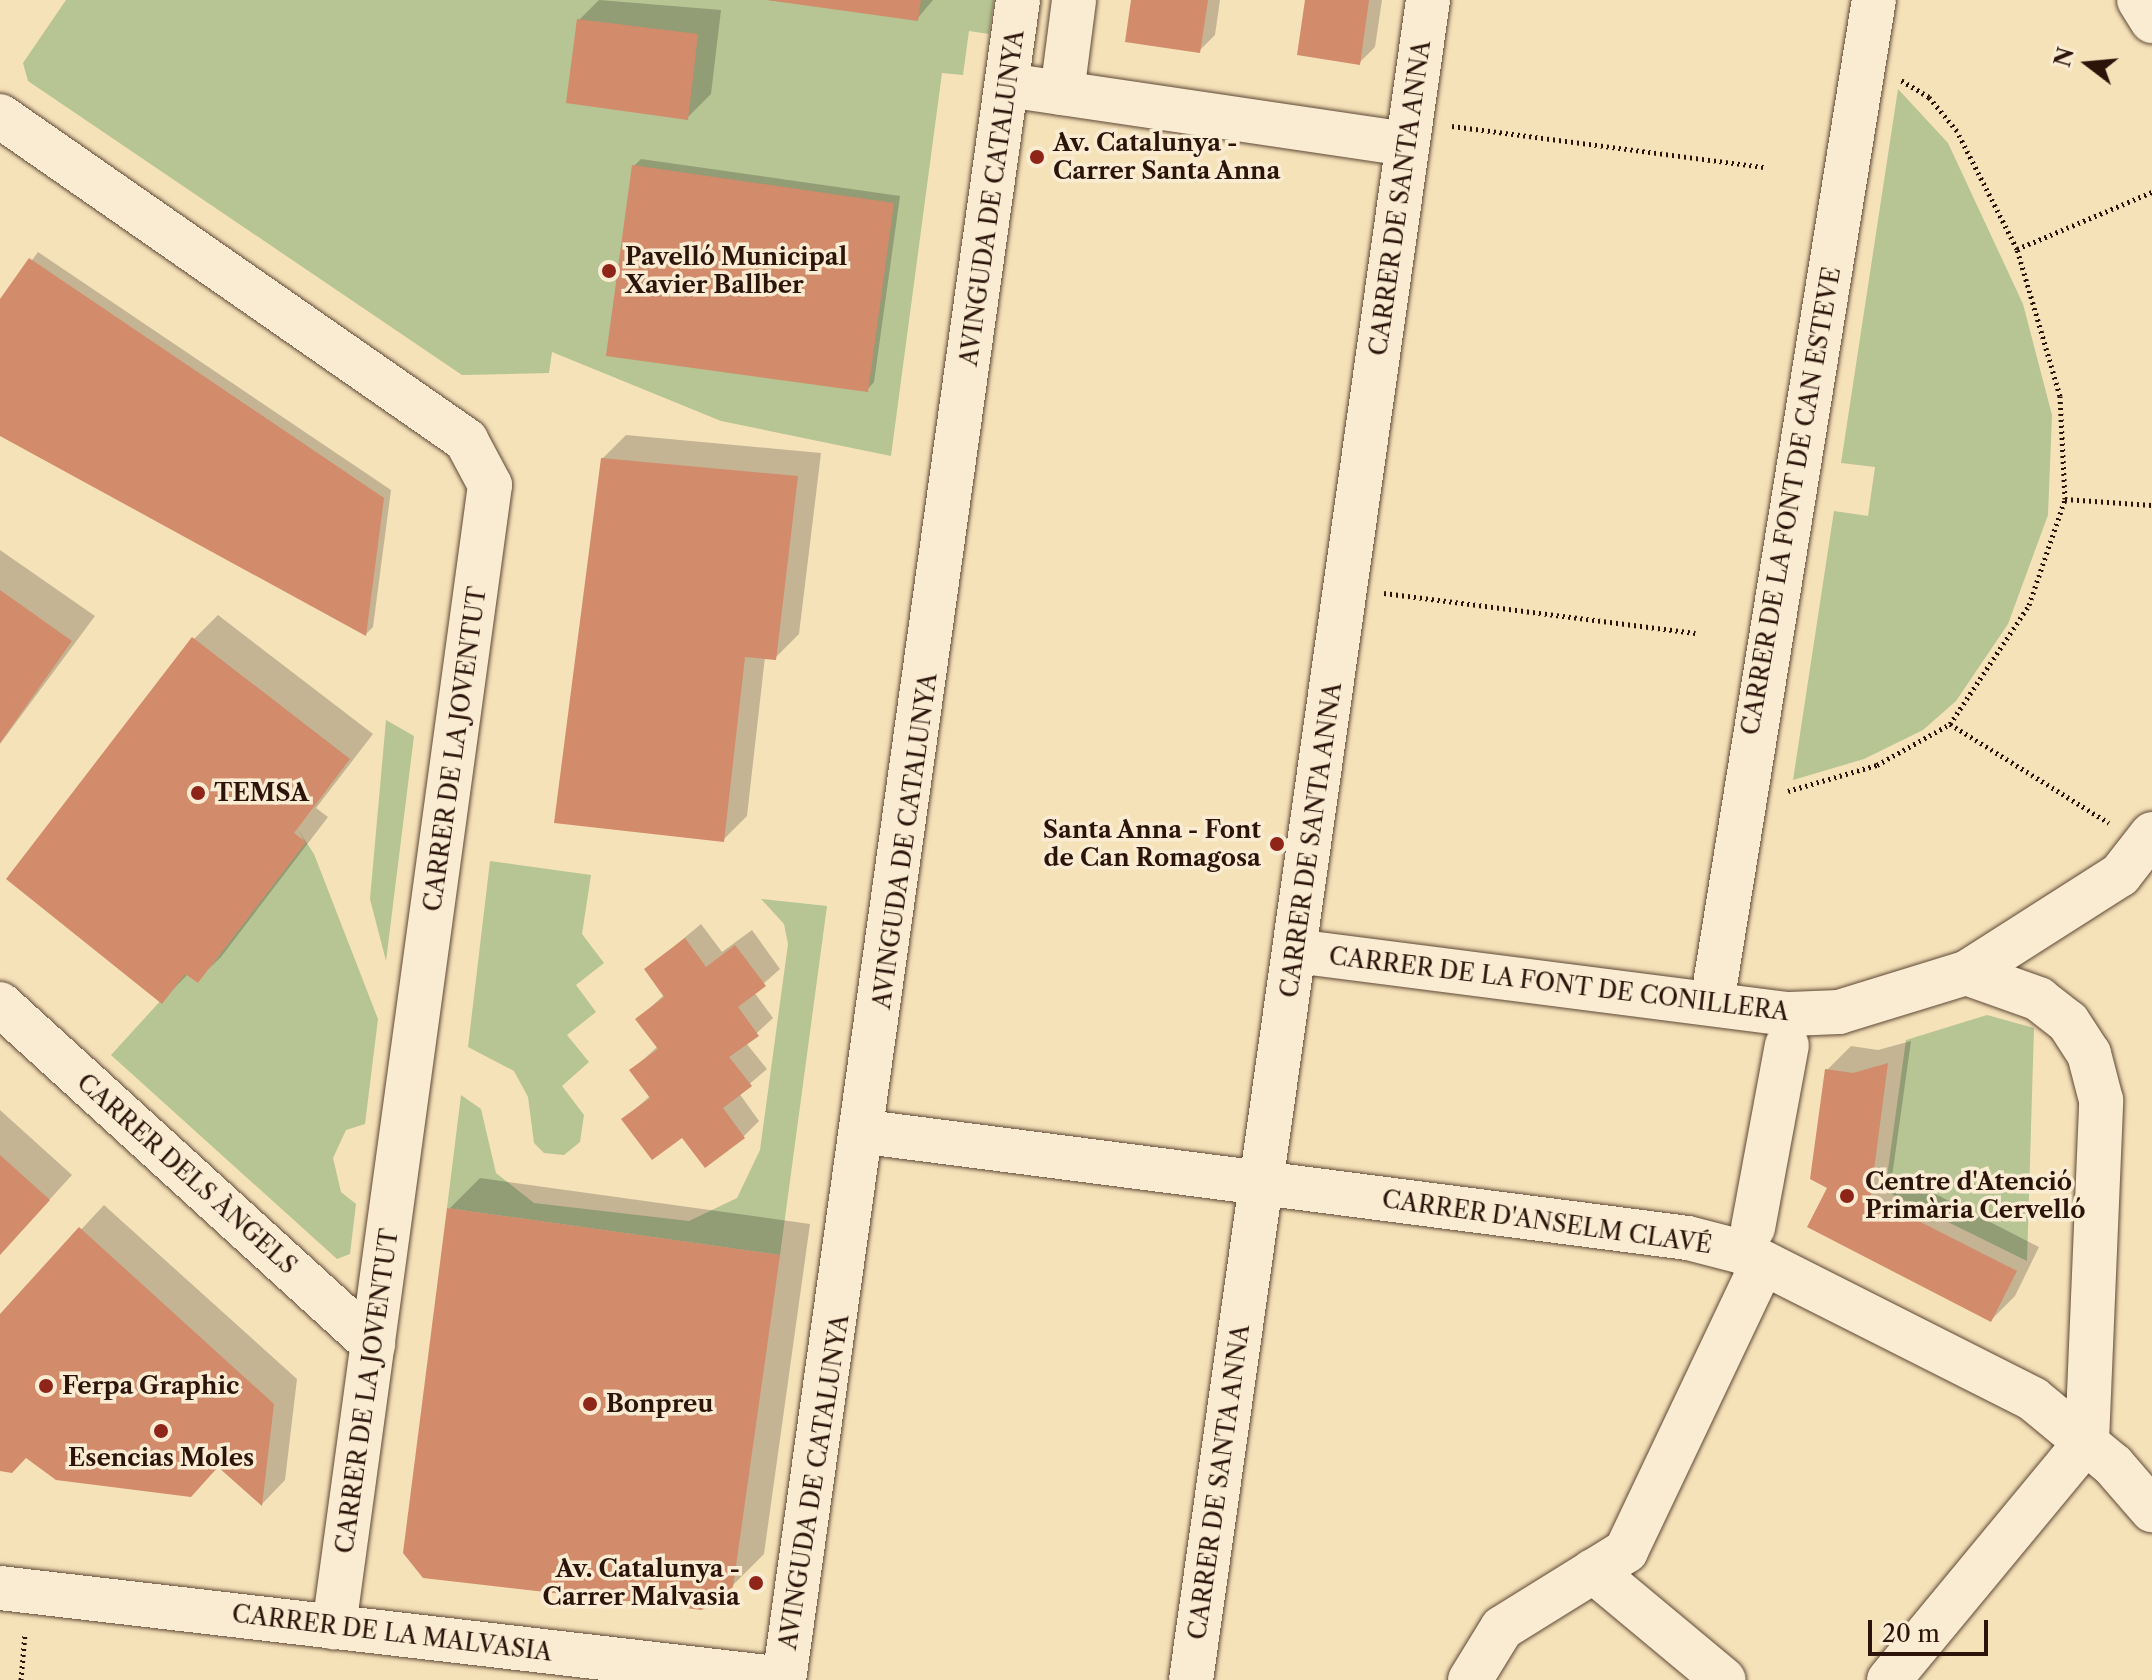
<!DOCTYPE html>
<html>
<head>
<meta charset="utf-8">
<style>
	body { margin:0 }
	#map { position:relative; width:2152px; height:1680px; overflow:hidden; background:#f6e2b9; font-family:"Libre Caslon Text",serif }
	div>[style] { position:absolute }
	.green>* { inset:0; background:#b7c493 }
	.shadow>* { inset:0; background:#0003 }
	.building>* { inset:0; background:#d28b6b }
	.path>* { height:5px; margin-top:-2.5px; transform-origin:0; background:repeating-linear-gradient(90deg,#2c140b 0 2px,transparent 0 6px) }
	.roads { filter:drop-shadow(0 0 2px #5e4836) drop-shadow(0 0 2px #5e4836) }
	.street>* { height:44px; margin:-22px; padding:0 22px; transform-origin:22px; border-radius:22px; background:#f9ecd2 }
	.secondary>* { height:44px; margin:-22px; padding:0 22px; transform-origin:22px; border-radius:22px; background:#f9ecd2 }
	.dots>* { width:22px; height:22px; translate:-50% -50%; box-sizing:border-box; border:4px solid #f9ecd2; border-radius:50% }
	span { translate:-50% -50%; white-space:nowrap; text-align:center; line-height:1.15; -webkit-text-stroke:7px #f9ecd2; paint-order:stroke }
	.poi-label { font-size:24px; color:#2c140b; font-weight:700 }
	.left { translate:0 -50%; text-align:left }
	.right { translate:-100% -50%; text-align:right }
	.street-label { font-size:24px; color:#2c140b }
	.north { position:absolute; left:2048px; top:24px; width:80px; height:80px; -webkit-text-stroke:6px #f9ecd2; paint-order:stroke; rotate:286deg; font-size:22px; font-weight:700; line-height:32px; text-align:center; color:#2c140b }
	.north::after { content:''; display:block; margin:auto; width:28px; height:36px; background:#2c140b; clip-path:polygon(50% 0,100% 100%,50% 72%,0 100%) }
	.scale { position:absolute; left:1868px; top:1620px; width:120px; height:36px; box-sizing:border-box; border:4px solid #2c140b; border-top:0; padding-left:10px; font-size:24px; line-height:28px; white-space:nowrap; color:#2c140b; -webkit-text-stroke:6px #f9ecd2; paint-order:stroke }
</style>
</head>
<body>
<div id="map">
	<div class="green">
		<i style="clip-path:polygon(66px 0,994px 0,989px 34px,969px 31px,963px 75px,942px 73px,891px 456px,721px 421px,552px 352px,549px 373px,462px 375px,28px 81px,23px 63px)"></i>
		<i style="clip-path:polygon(1898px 89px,1948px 143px,2023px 304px,2052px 415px,2048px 515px,2008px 624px,1956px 701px,1923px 730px,1864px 759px,1793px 780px,1834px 511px,1868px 516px,1875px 467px,1841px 463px)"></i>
		<i style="clip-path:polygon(386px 720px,414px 736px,386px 961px,370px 899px)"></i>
		<i style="clip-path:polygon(297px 828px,314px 854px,378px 1019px,365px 1124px,346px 1130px,333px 1158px,341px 1192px,356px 1204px,350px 1254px,337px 1259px,111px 1055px,185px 974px,198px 983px,305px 842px)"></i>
		<i style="clip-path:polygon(490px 861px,591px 875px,582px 934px,604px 963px,576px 985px,596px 1012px,567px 1035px,589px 1062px,562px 1086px,584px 1115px,580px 1142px,564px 1155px,544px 1153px,534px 1143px,528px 1097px,514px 1071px,468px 1047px)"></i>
		<i style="clip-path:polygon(761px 899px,827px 906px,780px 1255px,447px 1208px,461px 1095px,481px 1109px,496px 1173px,534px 1203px,689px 1221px,737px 1198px,760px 1150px,788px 944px,784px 924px)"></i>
		<i style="clip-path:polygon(1987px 1015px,2034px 1028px,2027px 1261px,1885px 1191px,1906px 1040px)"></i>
	</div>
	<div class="shadow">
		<i style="clip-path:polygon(599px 0,721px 10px,711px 94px,687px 118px,579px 20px)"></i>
		<i style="clip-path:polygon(768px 0,933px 0,917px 19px)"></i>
		<i style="clip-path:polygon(1134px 0,1220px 0,1215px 35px,1199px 51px)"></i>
		<i style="clip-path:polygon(1307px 0,1382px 0,1375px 47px,1359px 63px)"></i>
		<i style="clip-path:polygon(641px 159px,900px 196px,874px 382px,867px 390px,634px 166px)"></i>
		<i style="clip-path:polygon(38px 252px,391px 490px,373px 627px,366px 634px,0 434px,0 304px)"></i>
		<i style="clip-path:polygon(626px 435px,821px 453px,799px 634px,775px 658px,765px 657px,747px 816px,723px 840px,602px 459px)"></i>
		<i style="clip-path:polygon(0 550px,95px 616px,0 744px)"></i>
		<i style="clip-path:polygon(218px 615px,373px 734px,316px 808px,328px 817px,221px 957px,197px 980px,188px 974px,162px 1001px,194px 639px)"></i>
		<i style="clip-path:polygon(701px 924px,722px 952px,752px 930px,780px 969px,754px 992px,773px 1018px,746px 1043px,767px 1069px,739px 1093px,759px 1121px,744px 1136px,682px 1135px,624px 1119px,650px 1096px,632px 1070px,658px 1046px,638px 1019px,665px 994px,647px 969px)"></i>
		<i style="clip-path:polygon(1911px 1041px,1891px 1184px,1902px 1189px,1910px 1181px,2039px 1247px,2015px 1296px,1991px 1320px,1830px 1188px,1827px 1070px,1851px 1046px,1878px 1050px)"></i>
		<i style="clip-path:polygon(0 1110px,72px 1175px,0 1254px)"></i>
		<i style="clip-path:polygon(480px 1178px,810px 1224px,764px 1554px,732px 1586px,449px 1209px)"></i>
		<i style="clip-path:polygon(104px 1205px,297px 1379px,285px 1480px,262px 1504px,219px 1466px,26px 1456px,0 1469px,0 1317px)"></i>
	</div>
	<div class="building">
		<i style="clip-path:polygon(767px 0,921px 0,918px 21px)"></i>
		<i style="clip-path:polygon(1131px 0,1208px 0,1200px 53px,1125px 42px)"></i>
		<i style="clip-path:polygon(1305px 0,1369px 0,1360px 65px,1297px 55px)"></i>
		<i style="clip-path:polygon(577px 19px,698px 34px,688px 120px,566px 103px)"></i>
		<i style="clip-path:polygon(632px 165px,894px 203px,868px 392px,606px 356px)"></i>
		<i style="clip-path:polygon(29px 258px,384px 498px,366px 636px,0 436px,0 299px)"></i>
		<i style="clip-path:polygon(601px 458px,798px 476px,776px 660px,745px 657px,724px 842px,554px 823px)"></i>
		<i style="clip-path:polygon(0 590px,72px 641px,0 743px)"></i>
		<i style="clip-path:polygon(192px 637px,350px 759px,294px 833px,306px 842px,198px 983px,185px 974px,162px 1004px,6px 879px)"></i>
		<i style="clip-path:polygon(685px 938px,706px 967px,735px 945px,766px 986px,738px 1007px,759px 1036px,729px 1057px,752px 1086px,723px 1108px,745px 1138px,705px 1168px,682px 1138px,652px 1160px,621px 1119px,650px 1098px,629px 1070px,658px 1049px,635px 1019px,664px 997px,644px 969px)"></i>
		<i style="clip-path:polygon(1888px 1063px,1869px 1208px,1876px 1212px,1885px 1204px,2017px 1271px,1991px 1322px,1807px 1227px,1827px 1188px,1810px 1179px,1825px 1069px,1853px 1073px)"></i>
		<i style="clip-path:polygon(0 1155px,50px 1200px,0 1255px)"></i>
		<i style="clip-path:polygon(447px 1208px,780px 1255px,733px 1587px,702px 1610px,423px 1578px,403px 1553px)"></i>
		<i style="clip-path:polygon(79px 1227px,274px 1404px,262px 1506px,218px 1467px,191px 1497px,56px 1480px,26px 1458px,12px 1473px,0 1471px,0 1314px)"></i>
	</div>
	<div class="path">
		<i style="left:1452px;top:126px;width:315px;rotate:7.5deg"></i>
		<i style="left:2017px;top:249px;width:147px;rotate:-22.9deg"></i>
		<i style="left:2065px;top:499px;width:87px;rotate:3.9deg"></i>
		<i style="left:1384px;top:593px;width:314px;rotate:7.3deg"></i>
		<i style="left:1950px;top:724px;width:187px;rotate:31.9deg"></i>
		<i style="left:1788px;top:791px;width:93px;rotate:-16.3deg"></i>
		<i style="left:1877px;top:765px;width:84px;rotate:-29.3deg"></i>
		<i style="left:1950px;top:724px;width:143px;rotate:-56.4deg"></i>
		<i style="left:2029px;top:605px;width:112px;rotate:-71.2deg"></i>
		<i style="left:2065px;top:499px;width:103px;rotate:-92.8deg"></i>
		<i style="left:2060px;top:396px;width:153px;rotate:-106.3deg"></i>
		<i style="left:2017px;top:249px;width:132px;rotate:-117deg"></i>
		<i style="left:1957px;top:131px;width:44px;rotate:-129.5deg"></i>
		<i style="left:1929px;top:97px;width:33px;rotate:-149deg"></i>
		<i style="left:21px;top:1680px;width:47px;rotate:-85.1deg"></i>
	</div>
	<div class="roads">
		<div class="street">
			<i style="left:2139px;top:0;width:25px;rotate:58deg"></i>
			<i style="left:1007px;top:85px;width:404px;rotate:8.4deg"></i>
			<i style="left:1062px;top:93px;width:94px;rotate:-82.6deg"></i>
			<i style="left:0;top:116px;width:568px;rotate:34.81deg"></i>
			<i style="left:466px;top:440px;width:51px;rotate:61.9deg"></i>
			<i style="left:490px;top:485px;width:1153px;rotate:97.78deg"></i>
			<i style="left:1295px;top:951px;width:499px;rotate:7.3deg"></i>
			<i style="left:1790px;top:1014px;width:49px;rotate:-2.3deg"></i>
			<i style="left:1839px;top:1012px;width:133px;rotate:-17.1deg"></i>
			<i style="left:1966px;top:973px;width:183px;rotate:-32.5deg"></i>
			<i style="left:2120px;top:875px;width:52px;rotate:-52deg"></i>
			<i style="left:1712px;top:1003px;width:1016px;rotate:-80.83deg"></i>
			<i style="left:0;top:1004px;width:505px;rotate:42.35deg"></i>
			<i style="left:866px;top:1132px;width:829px;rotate:7.35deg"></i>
			<i style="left:1688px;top:1238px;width:56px;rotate:14.5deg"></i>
			<i style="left:1742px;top:1252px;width:326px;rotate:26.8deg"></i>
			<i style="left:2033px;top:1399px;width:104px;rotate:39.5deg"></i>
			<i style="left:2113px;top:1465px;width:60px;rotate:49.1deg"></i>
			<i style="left:1753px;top:1228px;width:186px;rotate:-79.5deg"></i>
			<i style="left:1593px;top:1571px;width:170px;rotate:39.8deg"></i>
			<i style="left:0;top:1588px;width:789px;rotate:6.62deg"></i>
			<i style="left:1191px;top:1680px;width:1697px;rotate:-81.97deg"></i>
			<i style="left:1470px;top:1680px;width:61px;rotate:-58.4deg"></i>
			<i style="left:1502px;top:1628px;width:146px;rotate:-31.8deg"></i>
			<i style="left:1626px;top:1551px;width:319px;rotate:-64.6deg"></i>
			<i style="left:1889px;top:1680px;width:310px;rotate:-50.4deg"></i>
			<i style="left:2087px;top:1441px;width:341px;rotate:-87.6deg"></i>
			<i style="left:2101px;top:1100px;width:48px;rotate:-104.6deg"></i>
			<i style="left:2089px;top:1054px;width:38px;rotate:-123deg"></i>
			<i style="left:2068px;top:1022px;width:37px;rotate:-142deg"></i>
			<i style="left:2039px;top:999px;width:77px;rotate:-160.4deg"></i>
		</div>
		<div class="secondary">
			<i style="left:784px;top:1680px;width:1696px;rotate:-82.07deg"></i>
		</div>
	</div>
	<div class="dots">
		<i style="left:1037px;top:157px;background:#8f2418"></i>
		<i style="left:609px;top:271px;background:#8f2418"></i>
		<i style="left:198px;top:793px;background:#8f2418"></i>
		<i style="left:1277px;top:844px;background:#8f2418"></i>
		<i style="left:1847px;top:1196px;background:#8f2418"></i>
		<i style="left:46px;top:1386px;background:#8f2418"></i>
		<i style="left:590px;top:1404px;background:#8f2418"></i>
		<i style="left:161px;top:1431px;background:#8f2418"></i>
		<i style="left:756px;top:1583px;background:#8f2418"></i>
	</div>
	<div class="poi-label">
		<span class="left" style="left:1053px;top:157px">Av. Catalunya -<br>Carrer Santa Anna</span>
		<span class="left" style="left:625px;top:271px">Pavelló Municipal<br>Xavier Ballber</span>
		<span class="left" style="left:214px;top:793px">TEMSA</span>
		<span class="right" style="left:1261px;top:844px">Santa Anna - Font<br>de Can Romagosa</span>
		<span class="left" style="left:1865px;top:1196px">Centre d'Atenció<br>Primària Cervelló</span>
		<span class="left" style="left:62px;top:1386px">Ferpa Graphic</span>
		<span class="left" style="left:606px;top:1404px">Bonpreu</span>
		<span style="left:161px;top:1458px">Esencias Moles</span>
		<span class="right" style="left:740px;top:1583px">Av. Catalunya -<br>Carrer Malvasia</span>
	</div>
	<div class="street-label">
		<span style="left:992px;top:198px;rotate:-82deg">AVINGUDA DE CATALUNYA</span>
		<span style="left:1400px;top:198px;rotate:-82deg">CARRER DE SANTA ANNA</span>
		<span style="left:1791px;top:501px;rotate:-80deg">CARRER DE LA FONT DE CAN ESTEVE</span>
		<span style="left:455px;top:749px;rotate:-82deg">CARRER DE LA JOVENTUT</span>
		<span style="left:1311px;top:840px;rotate:-82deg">CARRER DE SANTA ANNA</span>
		<span style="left:905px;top:841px;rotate:-82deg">AVINGUDA DE CATALUNYA</span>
		<span style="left:1559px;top:984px;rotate:7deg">CARRER DE LA FONT DE CONILLERA</span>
		<span style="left:187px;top:1174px;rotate:42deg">CARRER DELS ÀNGELS</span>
		<span style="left:1547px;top:1222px;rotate:8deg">CARRER D'ANSELM CLAVÉ</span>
		<span style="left:367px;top:1391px;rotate:-82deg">CARRER DE LA JOVENTUT</span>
		<span style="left:814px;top:1482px;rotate:-81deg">AVINGUDA DE CATALUNYA</span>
		<span style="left:1219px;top:1482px;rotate:-82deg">CARRER DE SANTA ANNA</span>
		<span style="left:392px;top:1633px;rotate:7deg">CARRER DE LA MALVASIA</span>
	</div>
	<div class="north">N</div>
	<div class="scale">20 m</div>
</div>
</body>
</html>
